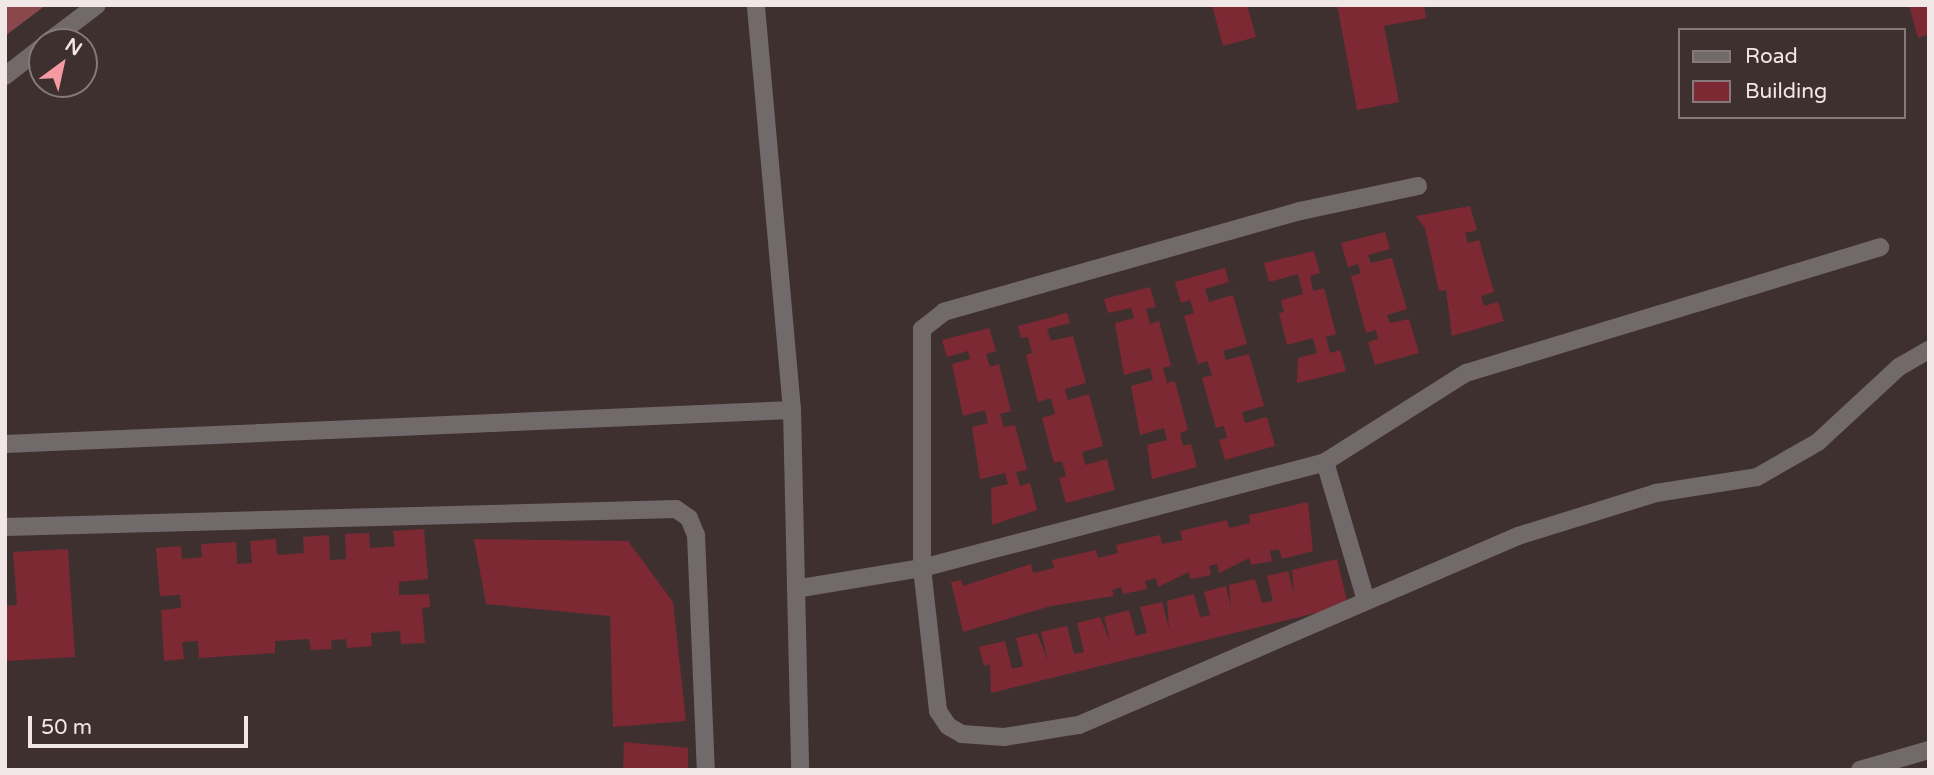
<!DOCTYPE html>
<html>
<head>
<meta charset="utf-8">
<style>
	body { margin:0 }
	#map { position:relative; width:1934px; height:775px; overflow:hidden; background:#3f3030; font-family:"Varela Round",sans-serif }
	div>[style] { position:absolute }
	.green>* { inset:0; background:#8a484d }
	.building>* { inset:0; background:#7c2934 }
	.minor>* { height:18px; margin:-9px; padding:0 9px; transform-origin:9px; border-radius:9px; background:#726a6a }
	span { translate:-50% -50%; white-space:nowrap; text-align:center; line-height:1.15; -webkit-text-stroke:6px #3f3030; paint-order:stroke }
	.frame { position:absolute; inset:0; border:7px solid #f1e7e7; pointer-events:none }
	.legend { position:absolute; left:1678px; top:28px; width:228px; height:91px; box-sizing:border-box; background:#3f3030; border:2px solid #867979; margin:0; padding:9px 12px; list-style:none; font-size:21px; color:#f1e7e7 }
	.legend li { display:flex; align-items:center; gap:14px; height:35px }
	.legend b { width:35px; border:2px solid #867979 }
	.north { position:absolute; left:28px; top:28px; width:70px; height:70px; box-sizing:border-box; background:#3f3030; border:2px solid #867979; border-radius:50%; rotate:33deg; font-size:19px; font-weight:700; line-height:28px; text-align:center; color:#f1e7e7 }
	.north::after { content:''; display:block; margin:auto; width:24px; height:32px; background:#f49aa0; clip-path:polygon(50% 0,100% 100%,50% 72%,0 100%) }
	.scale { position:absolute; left:28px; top:716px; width:220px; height:32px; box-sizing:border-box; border:4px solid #f1e7e7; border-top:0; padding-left:9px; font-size:21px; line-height:24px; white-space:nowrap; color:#f1e7e7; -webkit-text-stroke:5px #3f3030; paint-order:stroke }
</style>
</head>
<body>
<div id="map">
	<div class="green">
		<i style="clip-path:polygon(5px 5px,46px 5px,5px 36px)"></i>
	</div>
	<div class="building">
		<i style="clip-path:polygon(1212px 5px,1247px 5px,1256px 37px,1223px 46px)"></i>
		<i style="clip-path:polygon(1337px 5px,1424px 5px,1426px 18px,1384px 26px,1399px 102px,1357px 110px)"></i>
		<i style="clip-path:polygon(1909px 5px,1929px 5px,1929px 34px,1918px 38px)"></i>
		<i style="clip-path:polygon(1470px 206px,1477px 230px,1465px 233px,1468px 243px,1479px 240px,1494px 292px,1481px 296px,1484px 306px,1498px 302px,1504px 321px,1452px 336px,1446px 290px,1439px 291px,1425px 228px,1416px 216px)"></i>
		<i style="clip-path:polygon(1385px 232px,1390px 249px,1368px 255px,1371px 263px,1392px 258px,1407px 309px,1387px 315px,1390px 323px,1409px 319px,1419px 353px,1375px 365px,1368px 342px,1378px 339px,1376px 330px,1366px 333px,1351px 276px,1361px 273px,1358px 264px,1348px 267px,1341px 243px)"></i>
		<i style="clip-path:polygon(1314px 251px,1320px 273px,1310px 276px,1313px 291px,1324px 288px,1336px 334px,1326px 337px,1330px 353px,1340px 350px,1346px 371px,1297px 383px,1298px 358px,1317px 353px,1313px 338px,1287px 345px,1279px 313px,1284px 312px,1281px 300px,1303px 294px,1298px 274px,1269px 282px,1264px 263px)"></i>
		<i style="clip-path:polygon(1225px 268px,1229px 282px,1205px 289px,1209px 302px,1233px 295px,1247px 344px,1223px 351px,1226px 360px,1249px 354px,1264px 406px,1242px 412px,1245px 423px,1267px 417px,1275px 446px,1225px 460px,1219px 440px,1227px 438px,1224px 426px,1216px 428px,1202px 378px,1212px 375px,1207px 361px,1198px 364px,1184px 316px,1194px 313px,1190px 300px,1181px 303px,1175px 282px)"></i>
		<i style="clip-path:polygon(1150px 287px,1156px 307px,1146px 309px,1150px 324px,1159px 321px,1171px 366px,1163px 368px,1167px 383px,1175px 381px,1188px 430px,1180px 433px,1183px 446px,1191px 444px,1197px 467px,1152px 479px,1147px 445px,1167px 440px,1164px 428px,1140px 435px,1131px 386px,1153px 380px,1150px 368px,1124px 375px,1115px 323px,1134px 318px,1131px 308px,1108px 313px,1104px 299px)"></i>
		<i style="clip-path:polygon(1067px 313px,1070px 323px,1047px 329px,1051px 341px,1073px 336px,1086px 383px,1065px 389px,1068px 400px,1089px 394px,1103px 446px,1082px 452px,1085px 465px,1107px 459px,1115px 490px,1066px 503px,1059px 478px,1066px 476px,1062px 461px,1054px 463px,1042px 418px,1055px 414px,1051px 398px,1038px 402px,1026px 355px,1032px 353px,1028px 337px,1021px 338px,1018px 326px)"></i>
		<i style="clip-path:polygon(989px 328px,996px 351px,986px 354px,990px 367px,999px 364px,1011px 411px,1000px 414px,1004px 427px,1015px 425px,1027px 470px,1016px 472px,1020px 486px,1030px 483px,1037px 510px,992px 525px,991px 488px,1008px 484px,1005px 473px,980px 479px,972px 427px,988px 423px,985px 410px,963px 416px,952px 364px,970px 359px,968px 351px,947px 357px,942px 340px)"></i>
		<i style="clip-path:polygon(1308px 502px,1313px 551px,1282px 559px,1279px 549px,1270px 551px,1272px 561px,1251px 565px,1249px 558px,1219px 573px,1217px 564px,1209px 566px,1211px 575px,1190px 579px,1189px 572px,1158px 587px,1156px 578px,1145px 581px,1147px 589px,1123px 594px,1121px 587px,1112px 590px,1114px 596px,1051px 606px,963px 632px,951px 582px,961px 580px,963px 586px,1031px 564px,1033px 573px,1054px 568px,1052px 560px,1096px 550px,1098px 558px,1118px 553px,1116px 545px,1160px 535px,1162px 544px,1183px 540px,1180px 531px,1227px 520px,1229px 528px,1250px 523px,1249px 515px)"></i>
		<i style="clip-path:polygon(424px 529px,428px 579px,399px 582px,399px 595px,429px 594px,430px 607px,422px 608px,425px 643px,401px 644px,400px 631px,371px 633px,372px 646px,347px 648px,346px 639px,331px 640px,332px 649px,311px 650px,309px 639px,275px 641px,275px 653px,199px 658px,198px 641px,182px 642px,184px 659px,164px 661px,161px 610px,181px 608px,180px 595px,160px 596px,156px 548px,181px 546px,182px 559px,202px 557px,201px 544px,236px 542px,237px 564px,252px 563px,250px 541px,276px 539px,277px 555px,304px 553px,303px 537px,329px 535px,330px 560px,346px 559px,345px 534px,369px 533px,370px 548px,395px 546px,393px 531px)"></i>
		<i style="clip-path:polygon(474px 539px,628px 541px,673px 602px,686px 721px,613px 727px,610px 616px,486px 604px)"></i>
		<i style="clip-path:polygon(68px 549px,75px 657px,5px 661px,5px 606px,17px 605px,13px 552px)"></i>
		<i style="clip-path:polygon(1337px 559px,1348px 605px,991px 693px,990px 664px,984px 666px,979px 647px,1005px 641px,1012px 669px,1023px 666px,1016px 638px,1037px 633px,1048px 661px,1041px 632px,1067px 626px,1074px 654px,1084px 652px,1077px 623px,1100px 617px,1111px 644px,1104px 617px,1129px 610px,1136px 636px,1147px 633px,1140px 607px,1162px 602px,1169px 629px,1167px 601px,1194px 594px,1200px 617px,1210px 615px,1204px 592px,1226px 586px,1231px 608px,1229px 585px,1255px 579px,1262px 603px,1273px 601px,1267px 576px,1288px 571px,1294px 594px,1292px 570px)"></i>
		<i style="clip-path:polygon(624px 742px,688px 748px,688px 770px,623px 770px)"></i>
	</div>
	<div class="minor">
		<i style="left:48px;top:42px;width:61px;rotate:-37.1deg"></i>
		<i style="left:5px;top:76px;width:47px;rotate:-38.1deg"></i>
		<i style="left:1418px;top:186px;width:121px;rotate:168deg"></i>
		<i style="left:1300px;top:211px;width:370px;rotate:164.2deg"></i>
		<i style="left:944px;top:312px;width:28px;rotate:142deg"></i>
		<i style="left:922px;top:329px;width:239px;rotate:90deg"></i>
		<i style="left:922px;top:568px;width:144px;rotate:83.6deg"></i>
		<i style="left:938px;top:711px;width:18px;rotate:56deg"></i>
		<i style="left:948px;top:726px;width:16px;rotate:30deg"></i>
		<i style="left:962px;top:734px;width:42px;rotate:4.1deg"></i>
		<i style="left:1004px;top:737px;width:76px;rotate:-9.1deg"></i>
		<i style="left:1079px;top:725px;width:478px;rotate:-23.3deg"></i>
		<i style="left:1518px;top:536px;width:145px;rotate:-17.3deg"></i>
		<i style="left:1656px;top:493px;width:102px;rotate:-9deg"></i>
		<i style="left:1757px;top:477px;width:70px;rotate:-29.8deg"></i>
		<i style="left:1818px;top:442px;width:110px;rotate:-42.8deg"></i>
		<i style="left:1899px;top:367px;width:34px;rotate:-30deg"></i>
		<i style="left:792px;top:410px;width:360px;rotate:88.7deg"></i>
		<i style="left:5px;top:444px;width:788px;rotate:-2.47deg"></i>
		<i style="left:792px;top:410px;width:407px;rotate:-95.1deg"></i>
		<i style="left:1325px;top:462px;width:144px;rotate:73.5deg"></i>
		<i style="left:5px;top:527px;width:671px;rotate:-1.54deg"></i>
		<i style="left:676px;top:509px;width:16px;rotate:35deg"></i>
		<i style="left:689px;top:518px;width:18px;rotate:68deg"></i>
		<i style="left:696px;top:535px;width:235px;rotate:87.6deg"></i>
		<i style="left:801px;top:588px;width:123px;rotate:-9.4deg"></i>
		<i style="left:922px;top:568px;width:417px;rotate:-14.7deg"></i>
		<i style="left:1325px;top:462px;width:167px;rotate:-32.3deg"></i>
		<i style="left:1466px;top:373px;width:433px;rotate:-16.9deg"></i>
		<i style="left:1860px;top:770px;width:72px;rotate:-16.2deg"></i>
	</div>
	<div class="frame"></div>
	<ul class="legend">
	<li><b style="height:9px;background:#726a6a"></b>Road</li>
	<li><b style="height:19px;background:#7c2934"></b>Building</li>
	</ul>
	<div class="north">N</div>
	<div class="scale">50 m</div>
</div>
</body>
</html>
